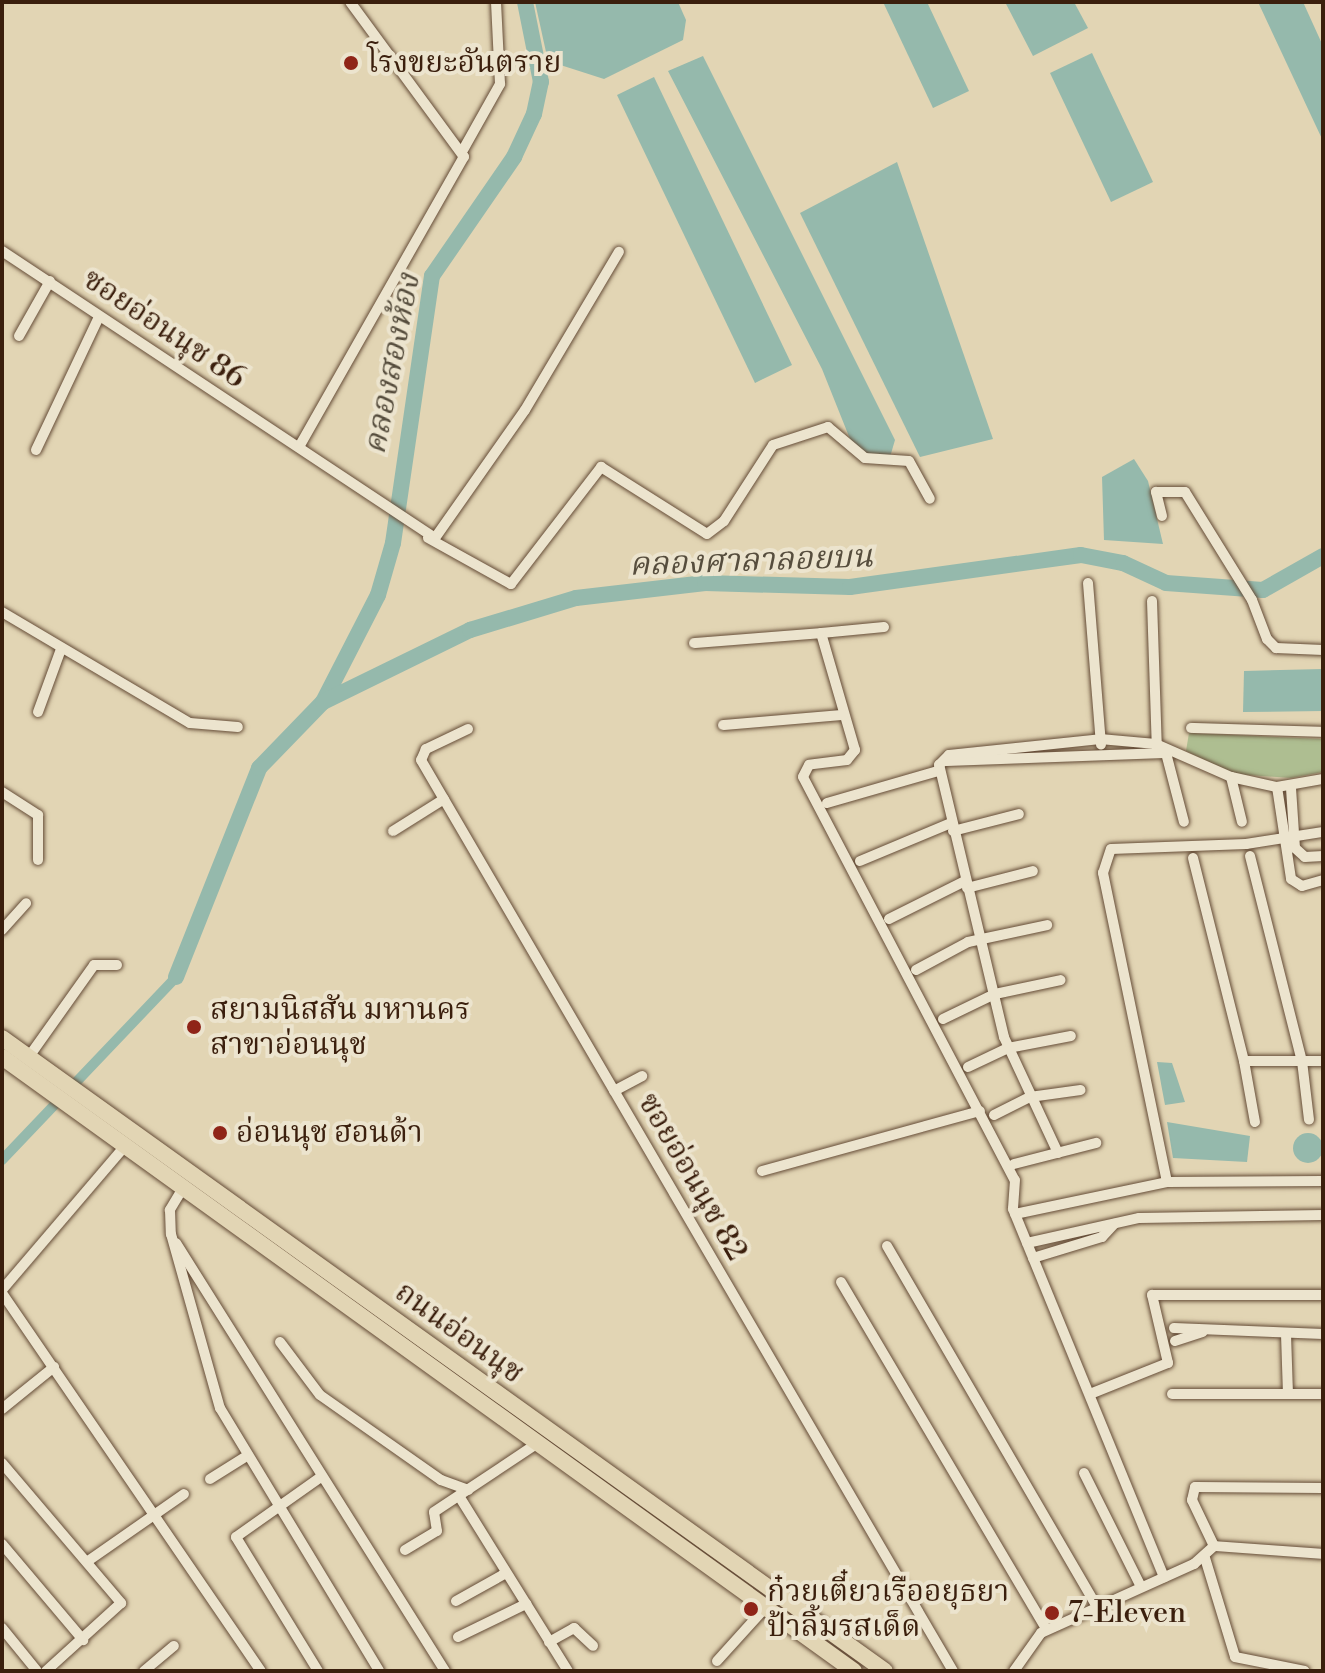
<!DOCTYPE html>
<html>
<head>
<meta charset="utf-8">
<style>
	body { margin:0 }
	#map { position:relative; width:1325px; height:1673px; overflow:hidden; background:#e2d5b4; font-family:"Libre Bodoni","Noto Serif Thai",serif }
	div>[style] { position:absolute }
	.green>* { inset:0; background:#aebe91 }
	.water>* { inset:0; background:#95b9ac }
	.round { border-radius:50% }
	.canal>* { height:10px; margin:-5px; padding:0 5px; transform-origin:5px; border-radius:5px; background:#95b9ac }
	.river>* { height:16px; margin:-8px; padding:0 8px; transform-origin:8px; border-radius:8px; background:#95b9ac }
	.roads { filter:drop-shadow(0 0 2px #654c37) drop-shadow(0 0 2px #654c37) }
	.minor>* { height:10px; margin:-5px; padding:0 5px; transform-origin:5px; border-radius:5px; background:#ece4ce }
	.primary>* { height:16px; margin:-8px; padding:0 8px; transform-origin:8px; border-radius:8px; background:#e2d5b4 }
	.dots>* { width:22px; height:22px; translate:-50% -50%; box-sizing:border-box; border:4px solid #ece4ce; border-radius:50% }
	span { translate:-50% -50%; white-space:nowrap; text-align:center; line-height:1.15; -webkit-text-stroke:8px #ece4ce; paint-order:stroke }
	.poi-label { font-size:30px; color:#3b1f0d }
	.left { translate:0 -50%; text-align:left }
	.street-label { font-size:30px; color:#3b1f0d }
	.water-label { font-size:32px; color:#564d3d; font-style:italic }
	.frame { position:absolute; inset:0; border:4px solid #3b1f0d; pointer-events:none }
</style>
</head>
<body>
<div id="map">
	<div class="green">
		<i style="clip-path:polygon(1189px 733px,1323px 739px,1323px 772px,1291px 778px,1234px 774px,1186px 751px)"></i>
	</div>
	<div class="water">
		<i style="clip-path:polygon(535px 2px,678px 2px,686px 20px,683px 40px,604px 79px,548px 61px)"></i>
		<i style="clip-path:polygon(883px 2px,927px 2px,969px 91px,933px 108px)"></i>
		<i style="clip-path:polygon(1005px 2px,1074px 2px,1088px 28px,1033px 56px)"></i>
		<i style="clip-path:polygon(1258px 2px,1303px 2px,1323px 46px,1323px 141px)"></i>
		<i style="clip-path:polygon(1092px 53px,1153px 182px,1111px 202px,1050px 73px)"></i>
		<i style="clip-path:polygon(703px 56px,895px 440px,890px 457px,858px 459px,822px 369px,668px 71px)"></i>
		<i style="clip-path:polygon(654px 77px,792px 365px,755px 383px,617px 95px)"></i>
		<i style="clip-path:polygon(897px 162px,993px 439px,920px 457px,800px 213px)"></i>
		<i style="clip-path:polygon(1134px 459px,1148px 481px,1163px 544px,1104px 540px,1102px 477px)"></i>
		<i style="clip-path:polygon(1323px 669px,1323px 711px,1243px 712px,1244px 671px)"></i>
		<i style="clip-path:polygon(1157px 1062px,1172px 1063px,1185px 1102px,1165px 1105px)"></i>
		<i style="clip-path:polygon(1167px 1122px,1250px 1136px,1247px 1162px,1173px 1158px)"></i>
		<i class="round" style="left:1293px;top:1133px;width:30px;height:30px"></i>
	</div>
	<div class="canal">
		<i style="left:2px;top:1160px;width:253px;rotate:-46.4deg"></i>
	</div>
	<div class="river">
		<i style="left:323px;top:702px;width:120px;rotate:-62.8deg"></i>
		<i style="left:378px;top:595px;width:54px;rotate:-73.9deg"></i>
		<i style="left:393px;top:543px;width:270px;rotate:-81.7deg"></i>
		<i style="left:432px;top:276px;width:145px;rotate:-55.4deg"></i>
		<i style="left:514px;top:157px;width:47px;rotate:-65.1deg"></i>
		<i style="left:534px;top:114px;width:33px;rotate:-78deg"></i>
		<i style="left:541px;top:82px;width:82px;rotate:-101.3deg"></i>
		<i style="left:176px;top:977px;width:225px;rotate:-68.3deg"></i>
		<i style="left:259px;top:768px;width:92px;rotate:-45.9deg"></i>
		<i style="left:323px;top:702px;width:164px;rotate:-26.1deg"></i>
		<i style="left:470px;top:630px;width:111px;rotate:-16.8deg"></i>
		<i style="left:576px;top:598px;width:130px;rotate:-6.6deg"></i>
		<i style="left:705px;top:583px;width:145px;rotate:1.6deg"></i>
		<i style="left:850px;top:587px;width:233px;rotate:-7.9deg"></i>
		<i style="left:1081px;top:555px;width:43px;rotate:10.8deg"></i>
		<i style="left:1123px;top:563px;width:47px;rotate:24.9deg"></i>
		<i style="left:1166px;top:583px;width:97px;rotate:4.1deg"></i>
		<i style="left:1263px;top:590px;width:69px;rotate:-29.5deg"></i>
	</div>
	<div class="roads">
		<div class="minor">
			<i style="left:463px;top:150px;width:76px;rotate:-60.7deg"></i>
			<i style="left:500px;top:84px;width:82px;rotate:-92.8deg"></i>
			<i style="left:2px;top:251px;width:519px;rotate:33.54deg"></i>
			<i style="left:435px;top:538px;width:156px;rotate:-54.9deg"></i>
			<i style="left:525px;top:410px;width:184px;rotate:-59.3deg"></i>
			<i style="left:19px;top:336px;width:63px;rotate:-60.6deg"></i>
			<i style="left:299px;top:447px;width:334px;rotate:-60.4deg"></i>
			<i style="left:464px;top:157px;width:192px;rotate:-126.3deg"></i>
			<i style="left:36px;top:450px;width:147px;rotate:-64.7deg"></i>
			<i style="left:1162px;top:516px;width:25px;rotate:-104deg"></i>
			<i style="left:1156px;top:492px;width:29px"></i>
			<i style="left:1185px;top:492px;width:127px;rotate:58.2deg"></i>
			<i style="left:1252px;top:600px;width:42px;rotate:69deg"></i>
			<i style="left:1267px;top:639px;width:13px;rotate:45deg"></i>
			<i style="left:1276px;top:648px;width:47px;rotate:2.4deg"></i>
			<i style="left:428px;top:538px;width:95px;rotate:29deg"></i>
			<i style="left:511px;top:584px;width:148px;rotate:-52.4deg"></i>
			<i style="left:601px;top:467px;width:125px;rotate:32.3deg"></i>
			<i style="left:707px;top:534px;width:21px;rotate:-37deg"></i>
			<i style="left:724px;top:521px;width:90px;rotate:-57.2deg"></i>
			<i style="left:773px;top:445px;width:58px;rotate:-18.1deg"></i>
			<i style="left:828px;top:427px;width:48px;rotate:40deg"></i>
			<i style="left:865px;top:458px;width:44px;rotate:3.9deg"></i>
			<i style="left:909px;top:461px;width:43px;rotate:61.1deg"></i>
			<i style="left:1088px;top:583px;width:162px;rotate:85.4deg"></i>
			<i style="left:1152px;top:601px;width:150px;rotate:88.1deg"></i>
			<i style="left:2px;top:612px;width:218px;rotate:30.6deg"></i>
			<i style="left:190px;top:723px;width:48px;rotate:4.8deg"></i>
			<i style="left:884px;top:627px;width:63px;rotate:174.6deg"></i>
			<i style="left:821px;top:633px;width:122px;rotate:73.8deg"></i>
			<i style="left:855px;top:750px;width:13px;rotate:129deg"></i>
			<i style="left:847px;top:760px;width:38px;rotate:173deg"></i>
			<i style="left:809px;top:765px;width:13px;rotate:117deg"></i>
			<i style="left:803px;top:777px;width:455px;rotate:62.3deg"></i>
			<i style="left:1015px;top:1180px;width:29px;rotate:94deg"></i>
			<i style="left:1013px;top:1209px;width:398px;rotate:67.7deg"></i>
			<i style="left:694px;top:643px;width:127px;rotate:-4.5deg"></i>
			<i style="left:38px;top:712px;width:67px;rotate:-69.9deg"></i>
			<i style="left:723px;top:725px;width:120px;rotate:-4.8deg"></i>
			<i style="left:1191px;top:728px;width:132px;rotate:1.7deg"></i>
			<i style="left:468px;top:729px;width:47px;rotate:154.5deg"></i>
			<i style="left:426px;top:749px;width:12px;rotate:114deg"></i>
			<i style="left:421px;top:760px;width:1055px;rotate:59.72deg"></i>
			<i style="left:1166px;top:753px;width:71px;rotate:75.4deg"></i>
			<i style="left:945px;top:761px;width:221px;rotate:-2.1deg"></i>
			<i style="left:1231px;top:777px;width:46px;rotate:76.3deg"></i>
			<i style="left:1277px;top:787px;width:93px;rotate:81.3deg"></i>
			<i style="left:1291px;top:879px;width:13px;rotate:32deg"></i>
			<i style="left:1302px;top:886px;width:22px;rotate:-16deg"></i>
			<i style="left:1291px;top:788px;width:60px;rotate:86.2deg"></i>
			<i style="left:1295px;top:848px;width:13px;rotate:42deg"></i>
			<i style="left:1305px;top:857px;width:18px;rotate:-3deg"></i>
			<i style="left:2px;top:792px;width:43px;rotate:32.6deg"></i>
			<i style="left:38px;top:815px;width:45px;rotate:90deg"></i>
			<i style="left:827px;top:803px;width:116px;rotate:-16.1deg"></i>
			<i style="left:393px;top:831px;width:60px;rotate:-32.1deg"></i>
			<i style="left:953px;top:831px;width:68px;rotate:-14.4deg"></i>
			<i style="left:1250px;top:856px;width:211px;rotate:75.8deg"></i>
			<i style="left:1302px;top:1061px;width:59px;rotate:83.2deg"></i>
			<i style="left:1193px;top:858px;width:209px;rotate:75.9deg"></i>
			<i style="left:1244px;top:1061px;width:79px"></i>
			<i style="left:860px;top:861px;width:99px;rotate:-22.7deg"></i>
			<i style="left:967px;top:888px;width:68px;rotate:-14.4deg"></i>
			<i style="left:889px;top:919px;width:85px;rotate:-26.6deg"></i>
			<i style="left:2px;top:930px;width:36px;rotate:-48deg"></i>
			<i style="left:916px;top:970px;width:59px;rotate:-28.3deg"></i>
			<i style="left:968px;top:942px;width:81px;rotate:-12.1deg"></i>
			<i style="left:943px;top:1019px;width:58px;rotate:-25.7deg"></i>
			<i style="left:995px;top:994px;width:67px;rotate:-12deg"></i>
			<i style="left:28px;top:1058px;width:114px;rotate:-54.6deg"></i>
			<i style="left:94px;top:965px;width:23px"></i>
			<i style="left:1244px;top:1061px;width:62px;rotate:79.8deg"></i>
			<i style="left:968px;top:1067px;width:44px;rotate:-25.4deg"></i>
			<i style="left:1008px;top:1048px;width:64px;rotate:-10.8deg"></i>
			<i style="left:614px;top:1091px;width:32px;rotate:-28deg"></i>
			<i style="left:994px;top:1115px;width:40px;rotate:-26.6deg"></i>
			<i style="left:1030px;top:1097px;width:51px;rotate:-7.8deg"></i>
			<i style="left:1058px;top:1153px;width:128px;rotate:-115deg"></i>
			<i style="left:1004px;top:1037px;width:280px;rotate:-103.4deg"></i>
			<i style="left:939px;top:765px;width:14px;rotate:-45deg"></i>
			<i style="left:949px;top:755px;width:152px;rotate:-6deg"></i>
			<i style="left:1100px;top:739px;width:56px;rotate:5.1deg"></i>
			<i style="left:1156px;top:744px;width:82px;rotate:23.7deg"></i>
			<i style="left:1231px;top:777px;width:47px;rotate:12.3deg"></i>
			<i style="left:1277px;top:787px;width:47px;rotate:-9.9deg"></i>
			<i style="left:1014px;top:1164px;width:85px;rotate:-14.4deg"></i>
			<i style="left:762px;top:1171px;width:226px;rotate:-15.4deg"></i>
			<i style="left:1167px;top:1182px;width:156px;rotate:-0.4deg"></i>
			<i style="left:183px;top:1188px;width:26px;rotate:121deg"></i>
			<i style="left:170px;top:1210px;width:24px;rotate:88deg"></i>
			<i style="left:171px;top:1234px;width:181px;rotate:74.3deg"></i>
			<i style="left:220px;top:1408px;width:307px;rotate:58.8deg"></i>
			<i style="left:1015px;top:1214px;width:155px;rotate:-11.9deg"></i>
			<i style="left:1167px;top:1182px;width:316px;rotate:-101.7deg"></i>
			<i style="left:1103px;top:873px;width:25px;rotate:-72deg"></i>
			<i style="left:1111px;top:849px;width:135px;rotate:-2.1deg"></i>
			<i style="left:1246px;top:844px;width:78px;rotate:-8.9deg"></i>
			<i style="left:176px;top:1243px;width:506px;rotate:57.85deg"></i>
			<i style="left:1027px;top:1243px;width:115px;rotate:-12.6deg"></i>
			<i style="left:1139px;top:1218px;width:184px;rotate:-0.9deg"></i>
			<i style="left:887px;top:1246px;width:418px;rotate:59.8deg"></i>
			<i style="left:1033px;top:1258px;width:72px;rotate:-16.9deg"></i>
			<i style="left:1102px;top:1237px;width:18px;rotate:-47deg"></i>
			<i style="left:841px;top:1282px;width:404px;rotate:59.4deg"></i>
			<i style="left:2px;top:1290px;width:189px;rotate:-49.5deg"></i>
			<i style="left:2px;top:1293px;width:458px;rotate:55.6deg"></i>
			<i style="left:1174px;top:1328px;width:149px;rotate:2.3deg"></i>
			<i style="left:1286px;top:1334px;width:60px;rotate:88.1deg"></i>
			<i style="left:1175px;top:1341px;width:29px;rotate:-18deg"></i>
			<i style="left:280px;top:1342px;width:66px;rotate:53deg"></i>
			<i style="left:320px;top:1395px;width:148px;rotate:35.1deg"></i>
			<i style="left:441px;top:1480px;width:29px;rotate:20deg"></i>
			<i style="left:1090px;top:1394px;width:84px;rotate:-21.7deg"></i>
			<i style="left:1168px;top:1363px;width:70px;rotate:-103.2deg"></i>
			<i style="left:1152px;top:1295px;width:171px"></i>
			<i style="left:1172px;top:1394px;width:151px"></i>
			<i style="left:2px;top:1409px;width:67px;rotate:-38.9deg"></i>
			<i style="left:2px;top:1463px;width:184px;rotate:49.6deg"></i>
			<i style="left:121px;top:1603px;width:101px;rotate:137.8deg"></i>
			<i style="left:1084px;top:1473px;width:127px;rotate:63.4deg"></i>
			<i style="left:210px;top:1479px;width:40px;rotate:-32deg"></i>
			<i style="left:459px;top:1496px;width:206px;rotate:58.1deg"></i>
			<i style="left:2px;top:1544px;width:126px;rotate:49.8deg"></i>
			<i style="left:1214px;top:1546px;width:51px;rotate:-115.6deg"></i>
			<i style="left:1192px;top:1500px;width:13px;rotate:-77deg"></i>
			<i style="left:1195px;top:1487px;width:128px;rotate:0.4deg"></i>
			<i style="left:405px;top:1550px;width:37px;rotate:-31deg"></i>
			<i style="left:437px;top:1531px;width:19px;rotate:-99deg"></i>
			<i style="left:434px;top:1512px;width:121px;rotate:-33.6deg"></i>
			<i style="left:1205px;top:1558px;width:103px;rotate:73.1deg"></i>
			<i style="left:1235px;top:1657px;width:71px;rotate:11.3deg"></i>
			<i style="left:88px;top:1561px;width:117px;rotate:-34.9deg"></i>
			<i style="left:456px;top:1601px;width:57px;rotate:-29.2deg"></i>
			<i style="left:2px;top:1628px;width:55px;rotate:50.9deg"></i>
			<i style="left:458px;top:1637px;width:76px;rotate:-25.9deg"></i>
			<i style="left:549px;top:1642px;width:29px;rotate:-29deg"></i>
			<i style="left:574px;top:1628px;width:26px;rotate:43deg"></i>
			<i style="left:717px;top:1661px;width:70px;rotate:-47.9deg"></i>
			<i style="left:144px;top:1671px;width:39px;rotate:-40deg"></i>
			<i style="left:318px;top:1671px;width:157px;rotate:-121.5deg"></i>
			<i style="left:236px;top:1537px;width:105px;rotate:-35.3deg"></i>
			<i style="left:1014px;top:1671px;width:47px;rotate:-54.6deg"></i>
			<i style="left:1041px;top:1633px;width:168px;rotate:-24.3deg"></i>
			<i style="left:1194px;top:1564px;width:27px;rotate:-42deg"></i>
			<i style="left:1214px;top:1546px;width:109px;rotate:4.2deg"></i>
		</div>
		<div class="primary">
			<i style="left:2px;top:1038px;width:1086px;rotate:35.64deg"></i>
			<i style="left:2px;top:1057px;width:1050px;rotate:35.78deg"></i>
		</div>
	</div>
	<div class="dots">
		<i style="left:351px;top:63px;background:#8f2418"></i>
		<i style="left:194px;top:1027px;background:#8f2418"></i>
		<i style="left:220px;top:1133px;background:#8f2418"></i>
		<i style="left:751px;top:1609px;background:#8f2418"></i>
		<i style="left:1052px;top:1613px;background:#8f2418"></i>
	</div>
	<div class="poi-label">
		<span class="left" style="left:367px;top:63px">โรงขยะอันตราย</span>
		<span class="left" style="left:210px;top:1027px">สยามนิสสัน มหานคร<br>สาขาอ่อนนุช</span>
		<span class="left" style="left:236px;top:1133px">อ่อนนุช ฮอนด้า</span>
		<span class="left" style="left:767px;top:1609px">ก๋วยเตี๋ยวเรืออยุธยา<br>ป้าลิ้มรสเด็ด</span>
		<span class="left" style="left:1068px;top:1613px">7-Eleven</span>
	</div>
	<div class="street-label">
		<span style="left:164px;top:329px;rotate:34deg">ซอยอ่อนนุช 86</span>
		<span style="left:692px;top:1177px;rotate:60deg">ซอยอ่อนนุช 82</span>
		<span style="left:459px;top:1333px;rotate:36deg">ถนนอ่อนนุช</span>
	</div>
	<div class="water-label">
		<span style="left:392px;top:364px;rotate:-79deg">คลองสองห้อง</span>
		<span style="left:751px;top:561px;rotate:-2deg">คลองศาลาลอยบน</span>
	</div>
	<div class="frame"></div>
</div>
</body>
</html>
